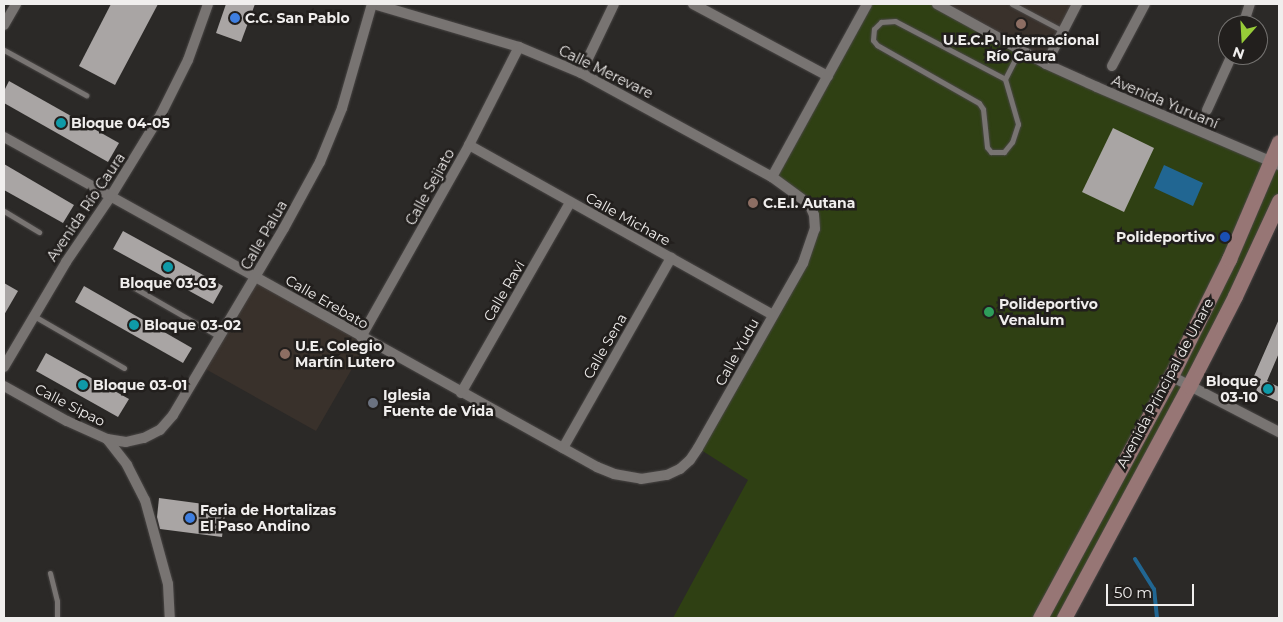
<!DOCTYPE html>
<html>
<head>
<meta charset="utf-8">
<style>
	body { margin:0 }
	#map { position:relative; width:1283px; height:622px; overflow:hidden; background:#2b2927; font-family:Montserrat,sans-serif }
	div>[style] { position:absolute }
	.built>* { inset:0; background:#39312b }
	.green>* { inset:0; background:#2f4013 }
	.water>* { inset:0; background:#216692 }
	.stream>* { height:4px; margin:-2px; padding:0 2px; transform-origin:2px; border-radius:2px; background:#216692 }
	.building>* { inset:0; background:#a9a5a4 }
	.roads { filter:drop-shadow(0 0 1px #494645) drop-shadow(0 0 1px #494645) }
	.lane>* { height:5px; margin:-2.5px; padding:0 2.5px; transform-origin:2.5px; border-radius:2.5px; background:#787472 }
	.street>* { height:10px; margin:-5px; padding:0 5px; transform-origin:5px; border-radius:5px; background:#787472 }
	.secondary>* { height:15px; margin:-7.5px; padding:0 7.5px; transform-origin:7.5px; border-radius:7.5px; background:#977675 }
	.dots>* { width:14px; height:14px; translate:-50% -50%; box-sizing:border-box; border:2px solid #221f1d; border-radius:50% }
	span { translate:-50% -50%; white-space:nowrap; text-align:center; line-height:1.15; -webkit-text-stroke:5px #221f1d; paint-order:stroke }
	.poi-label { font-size:14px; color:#f0eeed; font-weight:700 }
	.left { translate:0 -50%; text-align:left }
	.right { translate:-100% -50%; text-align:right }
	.street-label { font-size:14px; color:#f0eeed }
	.frame { position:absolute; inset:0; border:5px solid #f0eeed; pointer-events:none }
	.north { position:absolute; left:1218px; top:15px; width:50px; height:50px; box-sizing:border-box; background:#221f1d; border:1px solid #747270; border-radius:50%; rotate:199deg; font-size:14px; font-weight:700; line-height:20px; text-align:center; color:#f0eeed }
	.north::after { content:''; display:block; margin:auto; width:18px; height:22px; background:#97cc38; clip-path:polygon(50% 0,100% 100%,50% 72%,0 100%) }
	.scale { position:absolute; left:1106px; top:584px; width:88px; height:22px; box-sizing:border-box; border:2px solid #f0eeed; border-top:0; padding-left:6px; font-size:15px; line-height:18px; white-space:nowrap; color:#f0eeed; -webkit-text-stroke:4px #221f1d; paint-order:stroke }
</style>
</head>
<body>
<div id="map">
	<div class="built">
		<i style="clip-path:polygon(937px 4px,1077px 4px,1046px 64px)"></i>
		<i style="clip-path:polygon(255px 277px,368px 341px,316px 431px,202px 367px)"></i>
	</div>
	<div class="green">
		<i style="clip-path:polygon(867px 4px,937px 4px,1046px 64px,1272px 161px,1279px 142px,1279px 201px,1064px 618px,673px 618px,748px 480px,698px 448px,803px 263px,814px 215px,772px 177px)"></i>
	</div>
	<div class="water">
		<i style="clip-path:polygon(1164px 165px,1203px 183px,1193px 206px,1154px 188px)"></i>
	</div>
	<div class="stream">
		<i style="left:1135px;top:559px;width:36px;rotate:58deg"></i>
		<i style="left:1154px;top:589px;width:29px;rotate:84deg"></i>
	</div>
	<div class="building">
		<i style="clip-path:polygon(111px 4px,158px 4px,115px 85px,79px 66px)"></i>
		<i style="clip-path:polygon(226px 4px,255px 4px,241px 42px,216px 33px)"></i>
		<i style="clip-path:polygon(9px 81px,119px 143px,108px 162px,4px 103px,4px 91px)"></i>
		<i style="clip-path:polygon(1113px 128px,1154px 148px,1124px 212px,1082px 192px)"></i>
		<i style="clip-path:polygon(4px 164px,74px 205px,63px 223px,4px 190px)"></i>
		<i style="clip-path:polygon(123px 231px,223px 286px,213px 304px,113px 249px)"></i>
		<i style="clip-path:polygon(4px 283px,18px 291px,4px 315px)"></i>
		<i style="clip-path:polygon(84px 286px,192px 348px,183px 363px,75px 302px)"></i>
		<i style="clip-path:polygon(1279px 319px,1279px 353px,1267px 381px,1279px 387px,1279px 402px,1256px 391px,1261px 379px,1254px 376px)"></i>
		<i style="clip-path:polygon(46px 353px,129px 399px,118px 417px,36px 371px)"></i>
		<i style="clip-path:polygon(159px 498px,226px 507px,222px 537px,160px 529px,157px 517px)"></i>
	</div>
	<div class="roads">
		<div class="lane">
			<i style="left:1012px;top:4px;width:58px;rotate:27.9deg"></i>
			<i style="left:895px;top:21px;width:124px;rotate:27.8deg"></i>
			<i style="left:1005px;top:79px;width:47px;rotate:73.9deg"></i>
			<i style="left:1018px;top:124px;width:19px;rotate:108deg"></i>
			<i style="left:1012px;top:142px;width:13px;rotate:129deg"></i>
			<i style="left:1004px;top:152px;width:13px;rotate:180deg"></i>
			<i style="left:991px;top:152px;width:6px;rotate:-129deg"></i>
			<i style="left:987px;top:147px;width:38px;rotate:-96deg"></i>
			<i style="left:983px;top:109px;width:7px;rotate:-124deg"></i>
			<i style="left:979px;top:103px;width:117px;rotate:-150.4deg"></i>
			<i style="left:877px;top:45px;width:6px;rotate:-129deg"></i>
			<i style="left:873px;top:40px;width:11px;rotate:-85deg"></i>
			<i style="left:874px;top:29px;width:10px;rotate:-45deg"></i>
			<i style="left:881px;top:22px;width:14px;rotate:-4deg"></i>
			<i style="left:4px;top:50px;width:94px;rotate:28.8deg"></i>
			<i style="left:1005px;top:79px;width:33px;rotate:-63deg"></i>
			<i style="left:4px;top:211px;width:41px;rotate:31deg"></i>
			<i style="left:126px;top:283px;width:108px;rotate:29.9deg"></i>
			<i style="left:34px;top:316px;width:104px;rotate:30deg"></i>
			<i style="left:50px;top:573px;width:29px;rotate:76deg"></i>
			<i style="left:57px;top:601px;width:17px;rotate:90deg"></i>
		</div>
		<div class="street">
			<i style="left:693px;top:4px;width:153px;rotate:28.1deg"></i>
			<i style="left:937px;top:4px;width:124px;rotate:28.8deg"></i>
			<i style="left:1046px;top:64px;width:56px;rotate:24.3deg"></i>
			<i style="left:1097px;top:87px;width:198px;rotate:23.2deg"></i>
			<i style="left:4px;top:25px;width:24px;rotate:-60deg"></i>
			<i style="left:1243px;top:25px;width:22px;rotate:-72deg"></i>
			<i style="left:1046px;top:64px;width:68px;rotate:-62.7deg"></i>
			<i style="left:1112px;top:66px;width:70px;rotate:-62deg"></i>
			<i style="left:581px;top:73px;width:76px;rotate:-64.4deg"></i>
			<i style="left:1207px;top:110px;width:60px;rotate:-65.6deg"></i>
			<i style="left:4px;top:137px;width:679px;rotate:29.1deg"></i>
			<i style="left:597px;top:467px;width:18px;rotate:22deg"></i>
			<i style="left:614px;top:474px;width:27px;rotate:10deg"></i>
			<i style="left:641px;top:479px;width:26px;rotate:-9deg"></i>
			<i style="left:667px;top:475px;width:14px;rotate:-25deg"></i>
			<i style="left:680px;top:469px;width:13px;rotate:-42deg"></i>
			<i style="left:690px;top:460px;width:14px;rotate:-56deg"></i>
			<i style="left:698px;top:448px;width:213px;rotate:-60.4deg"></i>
			<i style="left:803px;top:263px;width:36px;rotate:-71deg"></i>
			<i style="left:815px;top:229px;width:14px;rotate:-94deg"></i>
			<i style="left:814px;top:215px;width:12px;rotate:-114deg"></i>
			<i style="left:809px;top:204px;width:46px;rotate:-143.9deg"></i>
			<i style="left:772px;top:177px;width:217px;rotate:-151.4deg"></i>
			<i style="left:581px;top:73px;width:67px;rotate:-157.2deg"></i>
			<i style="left:519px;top:47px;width:151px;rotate:-163.5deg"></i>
			<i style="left:469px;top:145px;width:348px;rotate:29.2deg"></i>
			<i style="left:772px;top:177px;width:197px;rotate:-61.2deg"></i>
			<i style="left:361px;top:337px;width:220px;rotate:-60.6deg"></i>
			<i style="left:469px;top:145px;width:110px;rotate:-63deg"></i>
			<i style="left:4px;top:367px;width:122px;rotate:-59.4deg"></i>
			<i style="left:66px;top:262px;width:80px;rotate:-55.7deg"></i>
			<i style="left:111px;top:196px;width:96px;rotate:-58.6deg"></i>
			<i style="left:161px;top:114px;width:60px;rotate:-63.4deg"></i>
			<i style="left:188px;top:60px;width:59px;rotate:-70.3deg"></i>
			<i style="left:1171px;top:376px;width:122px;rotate:27.4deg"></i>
			<i style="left:4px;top:386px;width:72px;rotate:29.1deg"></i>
			<i style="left:67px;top:421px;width:44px;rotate:24.2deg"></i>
			<i style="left:107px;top:439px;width:19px;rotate:9deg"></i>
			<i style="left:126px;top:442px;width:18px;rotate:-13deg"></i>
			<i style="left:144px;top:438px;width:18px;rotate:-27deg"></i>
			<i style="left:160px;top:430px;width:20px;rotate:-49deg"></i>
			<i style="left:173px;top:415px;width:217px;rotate:-59.3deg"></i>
			<i style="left:284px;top:228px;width:75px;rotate:-61.4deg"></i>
			<i style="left:320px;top:162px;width:58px;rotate:-67.8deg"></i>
			<i style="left:342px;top:108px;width:108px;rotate:-73.9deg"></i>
			<i style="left:461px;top:393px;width:219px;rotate:-60.2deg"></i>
			<i style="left:107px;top:439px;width:33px;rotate:52deg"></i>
			<i style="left:127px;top:465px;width:39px;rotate:63deg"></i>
			<i style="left:145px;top:500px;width:87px;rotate:74.7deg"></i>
			<i style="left:168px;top:584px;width:34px;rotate:87deg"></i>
			<i style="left:563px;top:448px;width:219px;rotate:-60.4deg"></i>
		</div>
		<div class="secondary">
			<i style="left:1040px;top:618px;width:275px;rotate:-61.6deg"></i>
			<i style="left:1171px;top:376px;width:131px;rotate:-63.6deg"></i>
			<i style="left:1229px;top:259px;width:127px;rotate:-66.9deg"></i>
			<i style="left:1064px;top:618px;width:264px;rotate:-61.7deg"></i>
			<i style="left:1189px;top:386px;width:101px;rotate:-62.9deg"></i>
			<i style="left:1235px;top:296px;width:105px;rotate:-65.1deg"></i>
		</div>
	</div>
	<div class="dots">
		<i style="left:235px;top:18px;background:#3f7fe0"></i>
		<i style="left:1021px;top:24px;background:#8d6e63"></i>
		<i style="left:61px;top:123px;background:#0f9aa8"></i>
		<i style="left:753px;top:203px;background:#8d6e63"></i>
		<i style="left:1225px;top:237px;background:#1a4fb4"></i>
		<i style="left:168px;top:267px;background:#0f9aa8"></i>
		<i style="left:989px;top:312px;background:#2e9e5b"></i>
		<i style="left:134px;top:325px;background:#0f9aa8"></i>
		<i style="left:285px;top:354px;background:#8d6e63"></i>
		<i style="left:83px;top:385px;background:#0f9aa8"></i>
		<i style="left:1268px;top:389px;background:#0f9aa8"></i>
		<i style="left:373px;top:403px;background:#6b7280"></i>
		<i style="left:190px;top:518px;background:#3f7fe0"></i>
	</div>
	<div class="poi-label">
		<span class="left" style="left:245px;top:18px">C.C. San Pablo</span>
		<span style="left:1021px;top:48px">U.E.C.P. Internacional<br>Río Caura</span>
		<span class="left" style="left:71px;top:123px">Bloque 04-05</span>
		<span class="left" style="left:763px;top:203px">C.E.I. Autana</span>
		<span class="right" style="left:1215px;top:237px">Polideportivo</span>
		<span style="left:168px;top:283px">Bloque 03-03</span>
		<span class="left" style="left:999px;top:312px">Polideportivo<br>Venalum</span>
		<span class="left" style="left:144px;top:325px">Bloque 03-02</span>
		<span class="left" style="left:295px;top:354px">U.E. Colegio<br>Martín Lutero</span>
		<span class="right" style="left:1258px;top:389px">Bloque<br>03-10</span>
		<span class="left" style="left:93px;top:385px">Bloque 03-01</span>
		<span class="left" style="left:383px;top:403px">Iglesia<br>Fuente de Vida</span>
		<span class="left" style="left:200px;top:518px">Feria de Hortalizas<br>El Paso Andino</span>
	</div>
	<div class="street-label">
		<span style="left:606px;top:72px;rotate:26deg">Calle Merevare</span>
		<span style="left:1165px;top:102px;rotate:23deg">Avenida Yuruaní</span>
		<span style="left:430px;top:187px;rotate:-61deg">Calle Sejiato</span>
		<span style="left:86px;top:207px;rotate:-56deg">Avenida Río Caura</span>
		<span style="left:628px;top:219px;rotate:29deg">Calle Michare</span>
		<span style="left:264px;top:235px;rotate:-60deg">Calle Palua</span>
		<span style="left:504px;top:291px;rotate:-60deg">Calle Ravi</span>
		<span style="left:327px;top:302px;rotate:30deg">Calle Erebato</span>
		<span style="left:605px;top:346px;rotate:-60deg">Calle Sena</span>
		<span style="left:737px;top:352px;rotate:-61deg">Calle Yudu</span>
		<span style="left:1165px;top:383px;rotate:-62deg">Avenida Principal de Unare</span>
		<span style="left:70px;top:405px;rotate:27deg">Calle Sipao</span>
	</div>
	<div class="frame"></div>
	<div class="north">N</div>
	<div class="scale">50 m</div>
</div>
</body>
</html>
